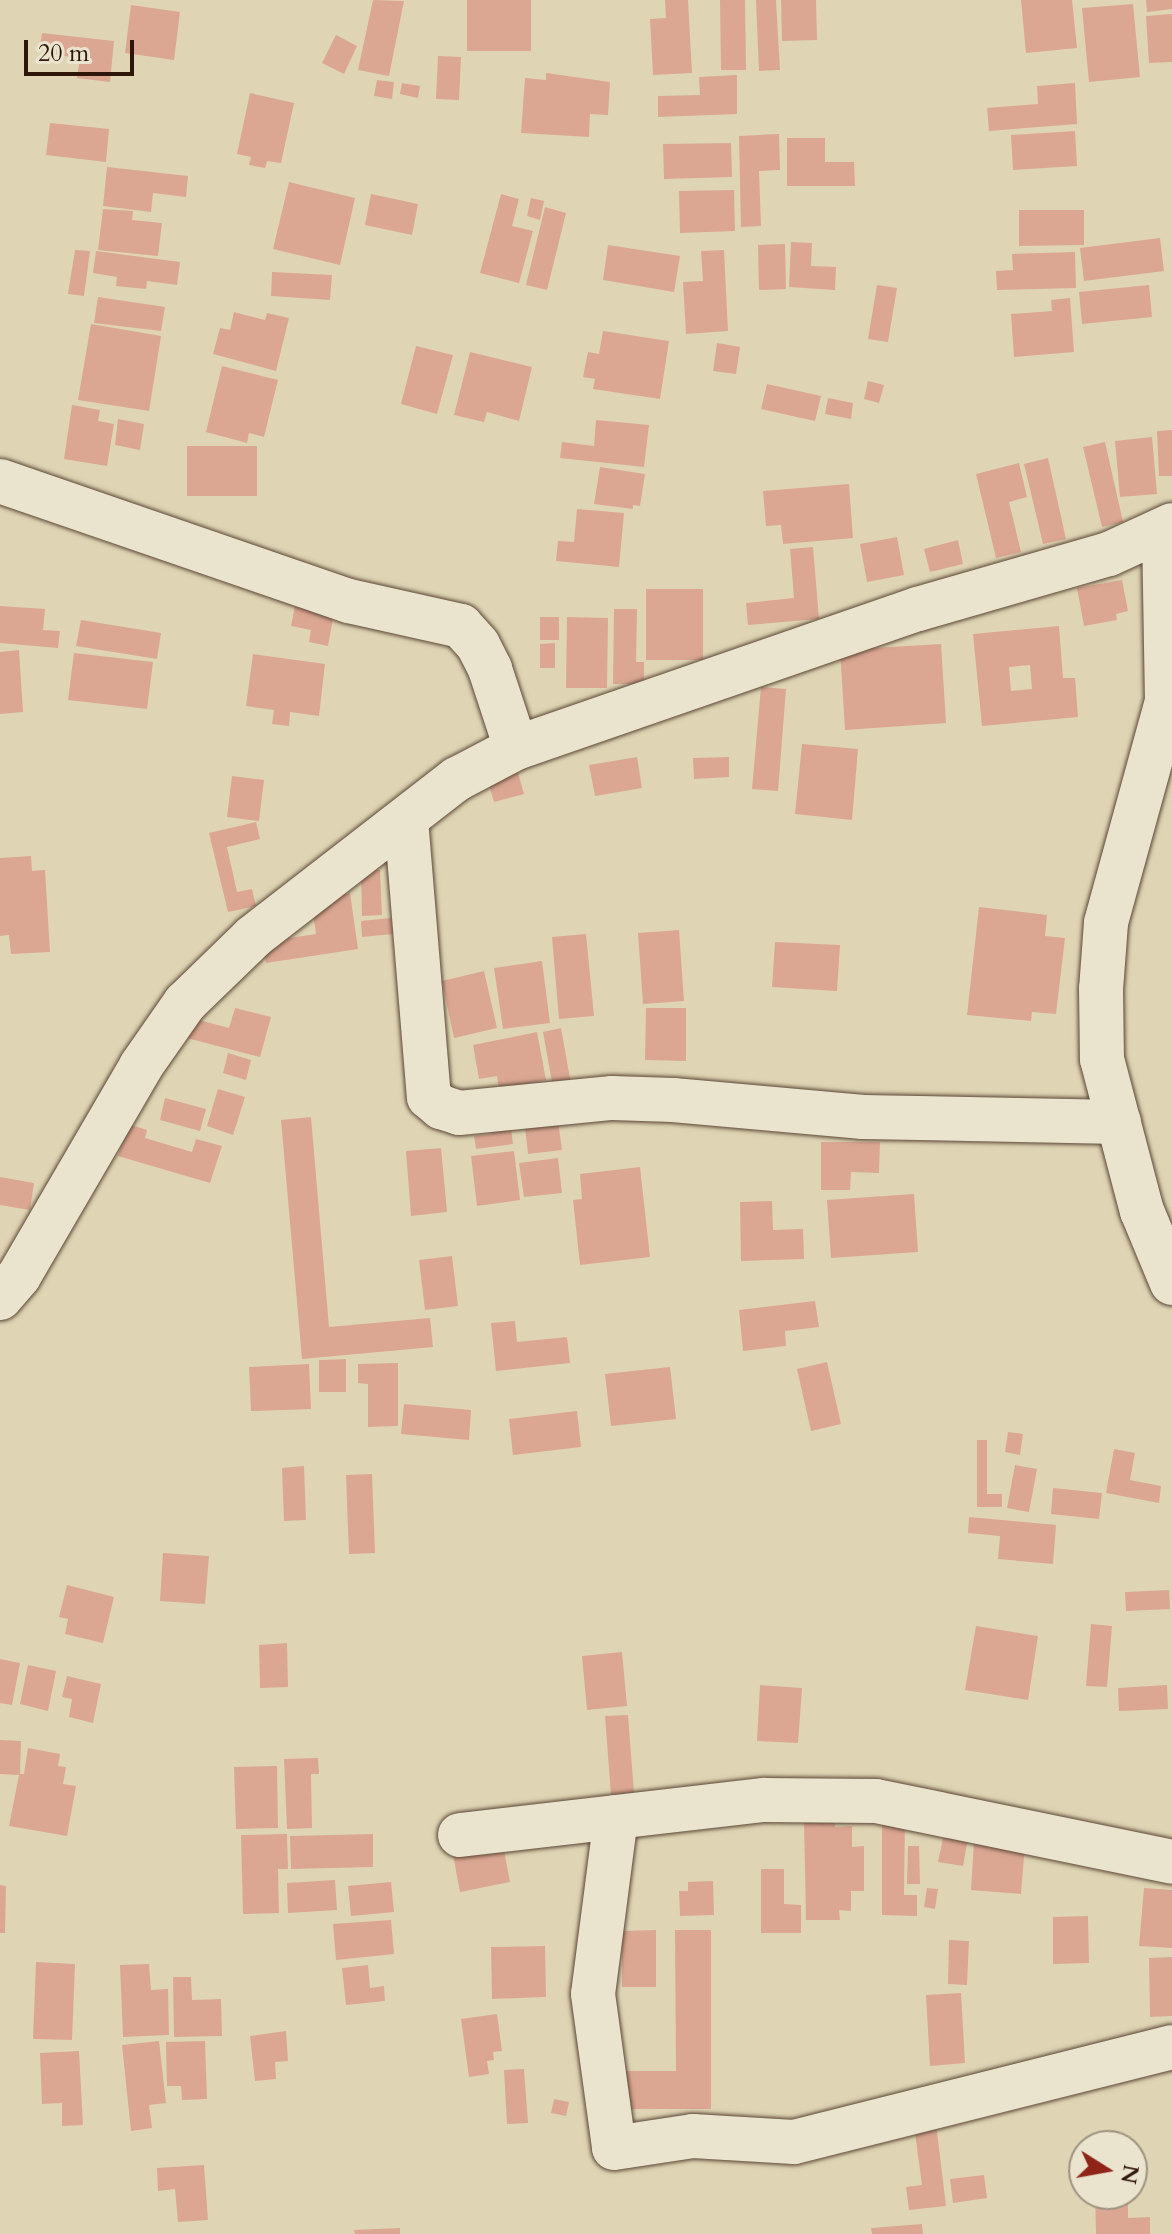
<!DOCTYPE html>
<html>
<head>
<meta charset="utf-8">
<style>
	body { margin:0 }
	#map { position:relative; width:1172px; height:2234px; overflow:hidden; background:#dfd5b4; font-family:Cardo,serif }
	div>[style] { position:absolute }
	.building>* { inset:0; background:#dba793 }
	.roads { filter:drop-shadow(0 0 2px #5b4635) drop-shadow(0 0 2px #5b4635) }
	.minor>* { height:44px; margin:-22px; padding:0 22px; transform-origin:22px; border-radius:22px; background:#eae4ce }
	span { translate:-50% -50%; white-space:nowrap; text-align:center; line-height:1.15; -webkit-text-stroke:8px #eae4ce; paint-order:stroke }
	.north { position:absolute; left:1068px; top:2130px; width:80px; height:80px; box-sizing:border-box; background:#eae4ce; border:2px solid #9f9280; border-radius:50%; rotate:101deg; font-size:22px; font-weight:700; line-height:32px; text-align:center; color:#2f160b }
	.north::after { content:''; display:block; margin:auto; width:28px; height:36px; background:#8f2418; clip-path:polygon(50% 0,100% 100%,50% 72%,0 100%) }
	.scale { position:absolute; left:24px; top:40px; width:110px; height:36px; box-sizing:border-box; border:4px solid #2f160b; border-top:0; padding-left:10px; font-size:24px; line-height:28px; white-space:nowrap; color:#2f160b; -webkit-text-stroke:6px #eae4ce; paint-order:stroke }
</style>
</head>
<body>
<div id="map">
	<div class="building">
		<i style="clip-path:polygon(373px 0,404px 1px,389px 76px,358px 70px)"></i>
		<i style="clip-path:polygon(467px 0,531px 0,531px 51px,467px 51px)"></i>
		<i style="clip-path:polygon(665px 0,688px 0,692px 73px,653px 75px,650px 19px,666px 18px)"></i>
		<i style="clip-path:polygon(720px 0,745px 0,746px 70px,721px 70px)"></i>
		<i style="clip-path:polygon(756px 0,776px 0,780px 70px,759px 71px)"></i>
		<i style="clip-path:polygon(781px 0,816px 0,817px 40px,782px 41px)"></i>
		<i style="clip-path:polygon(1021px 0,1072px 0,1077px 48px,1026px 53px)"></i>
		<i style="clip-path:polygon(1146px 0,1172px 0,1172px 9px,1147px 12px)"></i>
		<i style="clip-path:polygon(1133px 4px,1140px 77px,1089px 82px,1082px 8px)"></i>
		<i style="clip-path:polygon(131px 5px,180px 12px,174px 60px,125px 53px)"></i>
		<i style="clip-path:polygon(1172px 14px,1172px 62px,1149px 63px,1146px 16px)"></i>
		<i style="clip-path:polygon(42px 33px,114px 41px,110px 82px,77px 78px,80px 58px,50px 54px,51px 48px,40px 46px)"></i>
		<i style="clip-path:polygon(336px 35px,357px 46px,344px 74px,322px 63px)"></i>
		<i style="clip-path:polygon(438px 56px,461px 57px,459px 100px,436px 99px)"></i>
		<i style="clip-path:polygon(546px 73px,610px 82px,608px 115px,590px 114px,589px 137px,521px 133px,525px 78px,546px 80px)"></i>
		<i style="clip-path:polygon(737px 75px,737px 114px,658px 117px,658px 96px,700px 95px,699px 77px)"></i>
		<i style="clip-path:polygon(377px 80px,394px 82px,392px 99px,374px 96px)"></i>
		<i style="clip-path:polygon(402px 83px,420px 86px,418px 98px,400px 94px)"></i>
		<i style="clip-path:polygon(1075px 83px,1077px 124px,989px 131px,987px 108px,1038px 104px,1037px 86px)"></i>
		<i style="clip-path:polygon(250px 93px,294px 103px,281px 163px,267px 161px,265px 168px,249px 165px,251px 157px,237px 154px)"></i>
		<i style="clip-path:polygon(50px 123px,109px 129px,106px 162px,46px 155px)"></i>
		<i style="clip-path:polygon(1075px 131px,1077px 166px,1013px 170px,1011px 135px)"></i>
		<i style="clip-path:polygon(779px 134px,780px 170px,759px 171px,761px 226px,741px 227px,739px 136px)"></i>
		<i style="clip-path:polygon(787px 138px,825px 138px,825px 162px,854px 162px,855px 186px,787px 186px)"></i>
		<i style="clip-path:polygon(731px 143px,732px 177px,664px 179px,663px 144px)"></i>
		<i style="clip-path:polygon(107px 167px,188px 176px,186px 197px,153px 193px,151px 212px,103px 206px)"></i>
		<i style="clip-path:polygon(289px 182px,355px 198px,340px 265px,273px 249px)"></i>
		<i style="clip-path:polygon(734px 190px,735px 231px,680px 233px,679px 191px)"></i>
		<i style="clip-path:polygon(371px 194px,418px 204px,412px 235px,365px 225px)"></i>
		<i style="clip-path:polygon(501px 194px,519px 199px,512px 226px,533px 231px,519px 283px,480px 273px)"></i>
		<i style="clip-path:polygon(531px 198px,544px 201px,540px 220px,527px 216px)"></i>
		<i style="clip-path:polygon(545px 207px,566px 213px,547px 290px,526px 285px)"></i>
		<i style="clip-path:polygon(103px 209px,133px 211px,132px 220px,162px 223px,158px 256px,98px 250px)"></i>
		<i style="clip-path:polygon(1019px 210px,1084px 210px,1084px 245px,1019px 246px)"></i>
		<i style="clip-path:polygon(1160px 238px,1164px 271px,1084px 281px,1080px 248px)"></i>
		<i style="clip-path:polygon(791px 242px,812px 243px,811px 266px,836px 267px,835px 290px,789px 287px)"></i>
		<i style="clip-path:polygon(785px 244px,786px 289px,759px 290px,758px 245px)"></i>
		<i style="clip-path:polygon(608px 245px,680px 256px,674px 292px,603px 280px)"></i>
		<i style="clip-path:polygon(75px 250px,90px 251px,84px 296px,68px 294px)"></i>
		<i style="clip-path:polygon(724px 250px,728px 331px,686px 334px,683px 282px,703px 281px,701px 251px)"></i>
		<i style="clip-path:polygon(96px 251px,180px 262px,177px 285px,147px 281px,146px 289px,116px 286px,117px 277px,93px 273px)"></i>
		<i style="clip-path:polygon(1075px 252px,1076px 288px,997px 290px,996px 271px,1013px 270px,1012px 254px)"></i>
		<i style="clip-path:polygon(272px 272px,332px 275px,330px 300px,271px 296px)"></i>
		<i style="clip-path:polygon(877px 285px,897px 288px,888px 342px,868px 339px)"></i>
		<i style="clip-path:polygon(1149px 285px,1152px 317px,1082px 324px,1079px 292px)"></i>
		<i style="clip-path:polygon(98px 297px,165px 307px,161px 331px,94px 323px)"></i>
		<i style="clip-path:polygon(1070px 298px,1074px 352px,1014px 357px,1011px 314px,1052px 311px,1051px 300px)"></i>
		<i style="clip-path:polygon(234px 312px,265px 320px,267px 313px,289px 318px,276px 371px,213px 354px,220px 328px,230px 330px)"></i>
		<i style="clip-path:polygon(91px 324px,161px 336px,149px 411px,78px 400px)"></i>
		<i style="clip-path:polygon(603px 331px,669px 341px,660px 399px,593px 389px,595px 379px,583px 377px,588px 352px,599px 354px)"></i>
		<i style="clip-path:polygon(717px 343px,740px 347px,736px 374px,713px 371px)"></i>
		<i style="clip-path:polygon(416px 346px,453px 355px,437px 414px,401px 404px)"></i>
		<i style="clip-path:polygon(470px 352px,532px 367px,519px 421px,487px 412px,484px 422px,454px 415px)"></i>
		<i style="clip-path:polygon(222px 366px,278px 380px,264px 437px,249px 433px,247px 443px,206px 432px)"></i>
		<i style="clip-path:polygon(868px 381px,884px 385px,879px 403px,864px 399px)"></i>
		<i style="clip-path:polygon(767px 384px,821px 396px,815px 421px,761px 409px)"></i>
		<i style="clip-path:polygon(828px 398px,853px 403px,851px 419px,825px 414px)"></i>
		<i style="clip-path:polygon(72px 405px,100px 410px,98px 421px,114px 424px,107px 466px,64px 459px)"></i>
		<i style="clip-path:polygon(118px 419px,144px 424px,140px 450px,115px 445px)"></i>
		<i style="clip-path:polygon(596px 420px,649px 425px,644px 467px,560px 458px,562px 442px,594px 446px)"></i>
		<i style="clip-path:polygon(1172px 430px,1172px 476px,1159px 476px,1157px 431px)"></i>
		<i style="clip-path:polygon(1152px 437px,1157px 494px,1120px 497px,1115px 441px)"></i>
		<i style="clip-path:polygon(1105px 442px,1123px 522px,1102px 527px,1083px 447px)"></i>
		<i style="clip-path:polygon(187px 446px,257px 446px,257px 496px,187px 496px)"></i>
		<i style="clip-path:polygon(1048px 458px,1066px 539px,1043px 544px,1024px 464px)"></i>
		<i style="clip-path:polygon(1019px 463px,1027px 497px,1009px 502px,1021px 552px,996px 558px,976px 474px)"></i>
		<i style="clip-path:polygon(600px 467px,645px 474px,640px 506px,633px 505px,633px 509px,594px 504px)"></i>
		<i style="clip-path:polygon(849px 484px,853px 538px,783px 544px,781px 525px,766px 526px,763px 491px)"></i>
		<i style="clip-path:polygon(577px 509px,624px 513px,619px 567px,556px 561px,558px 541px,574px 542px)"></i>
		<i style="clip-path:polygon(897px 537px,904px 575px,867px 582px,860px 544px)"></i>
		<i style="clip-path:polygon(958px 540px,963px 564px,930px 572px,924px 549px)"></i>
		<i style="clip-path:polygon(813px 547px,819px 619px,748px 625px,746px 603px,794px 598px,790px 549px)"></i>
		<i style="clip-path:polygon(1122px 580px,1128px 611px,1116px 614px,1117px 620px,1084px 626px,1077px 588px)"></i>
		<i style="clip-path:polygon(646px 589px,703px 589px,703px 660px,646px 660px)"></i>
		<i style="clip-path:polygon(0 606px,45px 609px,43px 630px,60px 631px,58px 648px,0 643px)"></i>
		<i style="clip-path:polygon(295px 606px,334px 613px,328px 646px,309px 642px,311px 630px,291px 626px)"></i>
		<i style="clip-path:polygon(614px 609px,637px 609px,636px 662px,644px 662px,644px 684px,613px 684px)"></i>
		<i style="clip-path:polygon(540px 617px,559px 617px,559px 640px,540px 640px)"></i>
		<i style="clip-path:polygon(567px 617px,608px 618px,607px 688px,566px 688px)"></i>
		<i style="clip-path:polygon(81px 620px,161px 633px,157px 659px,76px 646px)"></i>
		<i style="clip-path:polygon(evenodd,1059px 626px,1063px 678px,1075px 678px,1078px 717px,982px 726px,973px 634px,1059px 626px,1030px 665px,1032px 689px,1011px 691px,1009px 667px,1030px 665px)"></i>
		<i style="clip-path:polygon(555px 643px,555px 668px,540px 668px,540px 644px)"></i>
		<i style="clip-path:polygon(941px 644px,946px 723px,845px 730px,840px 650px)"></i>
		<i style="clip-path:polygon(19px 650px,23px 712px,0 714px,0 652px)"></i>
		<i style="clip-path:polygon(74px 653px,153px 662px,147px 709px,68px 700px)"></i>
		<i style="clip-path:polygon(253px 654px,325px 664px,319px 716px,290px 712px,289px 726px,272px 724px,274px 710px,246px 706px)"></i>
		<i style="clip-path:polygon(761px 687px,786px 689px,778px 791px,752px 789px)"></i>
		<i style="clip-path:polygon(802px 744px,858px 749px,852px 820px,795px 814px)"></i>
		<i style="clip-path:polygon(637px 757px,642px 788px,595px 796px,589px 765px)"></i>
		<i style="clip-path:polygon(729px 757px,729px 777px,694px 779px,693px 758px)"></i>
		<i style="clip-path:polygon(515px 762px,524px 794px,494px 802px,489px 785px)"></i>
		<i style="clip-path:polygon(232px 776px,264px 780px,259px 821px,227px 817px)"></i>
		<i style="clip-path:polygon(256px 822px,260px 839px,227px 847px,237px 892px,252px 889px,256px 906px,228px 912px,209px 833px)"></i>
		<i style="clip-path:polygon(31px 856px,32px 871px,45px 870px,50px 952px,11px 954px,9px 935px,0 936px,0 858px)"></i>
		<i style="clip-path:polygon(361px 870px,380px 870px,382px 915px,362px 916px)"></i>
		<i style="clip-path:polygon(350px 893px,358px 949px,266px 963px,263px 942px,316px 934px,311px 899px)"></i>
		<i style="clip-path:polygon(979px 907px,1047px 915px,1045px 936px,1065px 938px,1056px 1014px,1032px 1012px,1031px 1021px,967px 1015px)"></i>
		<i style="clip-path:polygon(391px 918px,393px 934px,362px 937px,361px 921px)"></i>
		<i style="clip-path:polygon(679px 930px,684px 1001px,643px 1004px,638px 933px)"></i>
		<i style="clip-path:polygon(586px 934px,594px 1016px,559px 1019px,552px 937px)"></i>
		<i style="clip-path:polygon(775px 942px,840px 945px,837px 991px,772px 987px)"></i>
		<i style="clip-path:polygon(542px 961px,550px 1023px,503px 1029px,494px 968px)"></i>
		<i style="clip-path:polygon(484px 971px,497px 1028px,454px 1038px,442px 981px)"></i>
		<i style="clip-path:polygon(235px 1008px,271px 1017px,260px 1057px,179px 1036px,184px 1016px,229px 1028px)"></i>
		<i style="clip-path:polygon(646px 1008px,686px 1008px,686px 1061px,645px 1060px)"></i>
		<i style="clip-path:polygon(561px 1028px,571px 1084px,553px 1088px,543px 1032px)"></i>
		<i style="clip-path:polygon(537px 1032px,546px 1080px,499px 1089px,497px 1076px,479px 1079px,473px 1045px)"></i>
		<i style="clip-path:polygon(228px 1053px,251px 1060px,246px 1080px,223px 1073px)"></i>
		<i style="clip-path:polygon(218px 1089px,245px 1097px,233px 1135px,207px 1126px)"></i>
		<i style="clip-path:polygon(165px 1098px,206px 1109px,200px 1131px,160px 1120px)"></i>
		<i style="clip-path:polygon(509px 1112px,513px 1144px,476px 1149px,474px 1136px,492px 1134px,490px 1115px)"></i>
		<i style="clip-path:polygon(557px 1114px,562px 1150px,528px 1154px,524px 1118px)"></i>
		<i style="clip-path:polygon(311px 1117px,329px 1327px,430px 1318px,433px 1347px,302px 1359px,281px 1120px)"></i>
		<i style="clip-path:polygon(128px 1124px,147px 1130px,145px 1138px,192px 1152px,196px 1139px,222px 1146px,210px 1183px,118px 1156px)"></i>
		<i style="clip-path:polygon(821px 1142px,880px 1142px,879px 1173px,851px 1172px,850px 1190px,821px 1190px)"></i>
		<i style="clip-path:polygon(441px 1148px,447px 1212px,411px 1216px,406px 1151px)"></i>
		<i style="clip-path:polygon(514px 1151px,520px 1200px,477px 1206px,471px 1156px)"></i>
		<i style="clip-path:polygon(558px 1158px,562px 1193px,524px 1197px,519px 1163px)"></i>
		<i style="clip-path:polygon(640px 1167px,650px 1257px,580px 1265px,573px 1200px,582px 1199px,580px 1174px)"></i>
		<i style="clip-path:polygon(0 1177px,34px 1183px,30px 1210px,0 1205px)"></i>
		<i style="clip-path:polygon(914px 1194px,918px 1252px,831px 1258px,827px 1200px)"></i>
		<i style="clip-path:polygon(772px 1201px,773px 1230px,803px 1229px,804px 1259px,741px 1261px,740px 1202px)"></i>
		<i style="clip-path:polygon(452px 1256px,458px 1306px,425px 1310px,419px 1260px)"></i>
		<i style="clip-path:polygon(815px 1301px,819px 1327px,785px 1331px,786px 1346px,743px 1351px,739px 1310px)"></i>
		<i style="clip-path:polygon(515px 1321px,517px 1342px,567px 1337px,570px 1363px,496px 1371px,491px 1323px)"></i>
		<i style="clip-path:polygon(346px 1359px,346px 1392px,319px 1392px,319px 1360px)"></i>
		<i style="clip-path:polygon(827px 1362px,841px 1424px,811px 1431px,797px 1369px)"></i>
		<i style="clip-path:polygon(398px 1363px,398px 1426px,368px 1427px,368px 1384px,358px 1383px,358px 1364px)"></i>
		<i style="clip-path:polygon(309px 1364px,311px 1409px,251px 1411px,249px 1367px)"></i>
		<i style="clip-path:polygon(670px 1367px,676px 1419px,611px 1426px,605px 1374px)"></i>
		<i style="clip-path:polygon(404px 1404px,471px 1410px,469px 1440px,401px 1434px)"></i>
		<i style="clip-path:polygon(577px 1411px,581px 1447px,513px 1455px,509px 1419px)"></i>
		<i style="clip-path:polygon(1008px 1432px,1023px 1434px,1020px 1455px,1005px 1452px)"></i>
		<i style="clip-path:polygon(977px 1440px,987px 1440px,987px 1494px,1002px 1494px,1002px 1507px,977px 1507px)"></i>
		<i style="clip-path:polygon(1114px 1449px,1135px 1453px,1130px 1480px,1161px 1486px,1159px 1503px,1106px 1493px)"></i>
		<i style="clip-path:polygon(1015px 1465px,1037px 1469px,1029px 1512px,1007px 1508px)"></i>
		<i style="clip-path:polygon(304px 1466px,306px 1520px,284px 1521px,282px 1468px)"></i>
		<i style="clip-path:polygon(372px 1474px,375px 1553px,349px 1554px,346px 1475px)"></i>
		<i style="clip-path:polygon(1053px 1488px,1102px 1493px,1099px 1519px,1051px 1514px)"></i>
		<i style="clip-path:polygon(969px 1517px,1056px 1525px,1053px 1564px,998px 1559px,1000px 1536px,968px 1533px)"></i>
		<i style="clip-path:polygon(163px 1553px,209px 1556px,205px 1604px,160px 1601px)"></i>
		<i style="clip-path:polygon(67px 1585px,114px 1597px,103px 1643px,65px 1634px,68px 1619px,59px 1617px)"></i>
		<i style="clip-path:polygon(1169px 1590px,1170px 1609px,1126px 1611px,1125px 1592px)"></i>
		<i style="clip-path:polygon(1091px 1624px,1112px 1626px,1107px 1687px,1086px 1686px)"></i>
		<i style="clip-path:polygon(976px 1626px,1038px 1636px,1028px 1700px,965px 1690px)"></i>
		<i style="clip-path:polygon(287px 1643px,288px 1687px,260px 1688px,259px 1645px)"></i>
		<i style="clip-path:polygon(622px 1652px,627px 1706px,587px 1710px,582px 1656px)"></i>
		<i style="clip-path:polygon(0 1659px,20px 1663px,12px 1705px,0 1703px)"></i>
		<i style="clip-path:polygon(28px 1665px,56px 1671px,48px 1711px,20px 1704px)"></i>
		<i style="clip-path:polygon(67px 1676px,101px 1684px,93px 1723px,69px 1717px,72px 1699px,62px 1697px)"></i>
		<i style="clip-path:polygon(760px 1685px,802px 1688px,798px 1743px,757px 1741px)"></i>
		<i style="clip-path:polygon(1167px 1685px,1168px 1709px,1119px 1711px,1118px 1688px)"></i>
		<i style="clip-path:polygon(628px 1715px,634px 1793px,611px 1795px,605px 1716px)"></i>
		<i style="clip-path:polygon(0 1740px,21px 1741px,20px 1774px,24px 1774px,28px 1748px,60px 1754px,58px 1766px,66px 1767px,63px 1784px,76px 1786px,67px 1836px,9px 1826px,19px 1775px,0 1774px)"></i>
		<i style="clip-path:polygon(318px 1758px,319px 1774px,311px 1774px,312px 1828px,287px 1829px,284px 1759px)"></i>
		<i style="clip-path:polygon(277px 1766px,278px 1828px,236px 1829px,234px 1767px)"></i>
		<i style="clip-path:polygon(882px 1816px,905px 1816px,904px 1895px,917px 1895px,917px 1916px,882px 1915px)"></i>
		<i style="clip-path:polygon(835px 1821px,835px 1827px,852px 1826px,852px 1847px,864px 1846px,864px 1891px,851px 1891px,851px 1911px,839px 1910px,840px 1920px,806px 1920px,804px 1822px)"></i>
		<i style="clip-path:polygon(287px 1834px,288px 1869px,278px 1869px,279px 1913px,243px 1914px,241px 1835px)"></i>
		<i style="clip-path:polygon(373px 1834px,373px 1867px,291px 1869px,290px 1836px)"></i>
		<i style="clip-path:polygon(944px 1834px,968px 1838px,963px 1866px,938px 1862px)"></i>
		<i style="clip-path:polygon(502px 1840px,510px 1882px,460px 1892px,452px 1849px)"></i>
		<i style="clip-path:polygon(974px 1841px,1025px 1844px,1021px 1894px,971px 1890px)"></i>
		<i style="clip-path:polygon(908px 1846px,919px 1846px,920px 1884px,907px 1884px)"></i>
		<i style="clip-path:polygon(761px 1869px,784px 1869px,784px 1904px,801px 1905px,801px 1933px,761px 1933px)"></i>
		<i style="clip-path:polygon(335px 1880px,337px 1910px,288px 1913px,287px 1883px)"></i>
		<i style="clip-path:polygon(713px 1881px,714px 1915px,680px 1916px,679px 1891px,688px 1891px,688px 1882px)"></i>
		<i style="clip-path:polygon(391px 1882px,394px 1912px,351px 1916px,348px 1886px)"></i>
		<i style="clip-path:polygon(0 1885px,6px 1886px,5px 1933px,0 1933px)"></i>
		<i style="clip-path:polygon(927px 1888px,938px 1889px,935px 1909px,924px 1907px)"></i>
		<i style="clip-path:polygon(1144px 1888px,1172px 1890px,1172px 1948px,1139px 1946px)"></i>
		<i style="clip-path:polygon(1088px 1916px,1089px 1963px,1053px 1964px,1053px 1917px)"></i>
		<i style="clip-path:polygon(391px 1920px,394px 1954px,336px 1960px,333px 1924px)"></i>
		<i style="clip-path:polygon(656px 1930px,656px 1987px,622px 1987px,622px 1931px)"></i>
		<i style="clip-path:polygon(675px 1930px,711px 1930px,711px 2109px,616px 2109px,616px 2071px,676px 2071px)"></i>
		<i style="clip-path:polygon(949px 1940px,969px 1941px,967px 1985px,948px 1984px)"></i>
		<i style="clip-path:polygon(545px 1946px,546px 1997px,492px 1999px,491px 1947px)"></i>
		<i style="clip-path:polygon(1172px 1957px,1172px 2016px,1150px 2017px,1149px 1958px)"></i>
		<i style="clip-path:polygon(36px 1962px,75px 1964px,72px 2040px,33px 2039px)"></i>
		<i style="clip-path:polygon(149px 1964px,151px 1990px,168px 1989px,169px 2035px,123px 2037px,120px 1965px)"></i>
		<i style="clip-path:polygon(368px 1965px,370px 1988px,384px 1986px,385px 2001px,346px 2005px,342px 1968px)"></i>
		<i style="clip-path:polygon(173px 1977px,191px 1977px,192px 2000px,221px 1999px,222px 2036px,174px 2037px)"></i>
		<i style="clip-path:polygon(961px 1993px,965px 2063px,930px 2066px,926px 1995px)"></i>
		<i style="clip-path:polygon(497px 2014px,502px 2051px,493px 2052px,494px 2060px,487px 2061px,489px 2074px,469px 2077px,461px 2019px)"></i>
		<i style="clip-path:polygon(286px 2031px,288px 2061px,275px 2062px,276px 2079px,255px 2081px,250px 2036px)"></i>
		<i style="clip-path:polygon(159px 2041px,166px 2103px,149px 2105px,152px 2128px,131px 2131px,122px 2045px)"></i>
		<i style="clip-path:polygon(205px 2041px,207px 2099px,182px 2100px,181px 2086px,167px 2086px,166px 2042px)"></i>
		<i style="clip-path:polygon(79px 2051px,83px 2125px,62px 2126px,62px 2103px,42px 2104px,40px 2053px)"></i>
		<i style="clip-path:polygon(524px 2069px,528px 2123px,507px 2124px,504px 2070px)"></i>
		<i style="clip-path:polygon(554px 2099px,569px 2102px,566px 2116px,551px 2113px)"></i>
		<i style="clip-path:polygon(936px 2123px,946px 2206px,909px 2210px,906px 2187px,922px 2185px,914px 2126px)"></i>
		<i style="clip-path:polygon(204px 2165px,208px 2220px,178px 2222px,175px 2189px,158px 2191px,157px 2168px)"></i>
		<i style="clip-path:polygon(984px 2175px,987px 2198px,953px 2203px,950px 2179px)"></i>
		<i style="clip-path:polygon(1095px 2194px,1128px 2194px,1128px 2218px,1150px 2217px,1150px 2234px,1096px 2234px)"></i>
		<i style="clip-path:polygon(922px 2224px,923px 2234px,872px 2234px,871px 2228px)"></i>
		<i style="clip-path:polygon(400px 2228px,400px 2234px,355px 2234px,354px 2230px)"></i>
	</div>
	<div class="roads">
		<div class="minor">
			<i style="left:0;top:481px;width:369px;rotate:19deg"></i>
			<i style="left:349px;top:601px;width:115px;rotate:12.6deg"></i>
			<i style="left:461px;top:626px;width:25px;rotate:48deg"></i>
			<i style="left:478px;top:645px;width:27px;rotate:63deg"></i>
			<i style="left:490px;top:669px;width:83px;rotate:71.8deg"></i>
			<i style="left:1164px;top:531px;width:170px;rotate:89deg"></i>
			<i style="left:1167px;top:701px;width:230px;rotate:105.4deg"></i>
			<i style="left:1106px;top:923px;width:66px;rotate:94.3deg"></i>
			<i style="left:1101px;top:989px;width:70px;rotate:89.2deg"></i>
			<i style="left:1102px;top:1059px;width:157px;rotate:75.3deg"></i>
			<i style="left:1142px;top:1211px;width:78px;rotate:67.4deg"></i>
			<i style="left:406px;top:819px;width:279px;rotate:85.3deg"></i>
			<i style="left:429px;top:1097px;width:16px;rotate:40deg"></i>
			<i style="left:441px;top:1107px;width:19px;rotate:18deg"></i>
			<i style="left:459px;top:1113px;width:154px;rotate:-5.6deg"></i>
			<i style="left:612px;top:1098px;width:61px;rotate:1.9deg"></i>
			<i style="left:673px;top:1100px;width:191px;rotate:5.1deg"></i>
			<i style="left:863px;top:1117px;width:256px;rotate:1.1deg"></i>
			<i style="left:0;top:1298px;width:29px;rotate:-49deg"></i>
			<i style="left:19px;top:1276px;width:243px;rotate:-59.8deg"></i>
			<i style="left:141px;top:1066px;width:77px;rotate:-55.1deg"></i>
			<i style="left:185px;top:1003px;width:95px;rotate:-44.1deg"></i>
			<i style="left:253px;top:937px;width:258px;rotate:-37.8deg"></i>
			<i style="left:457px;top:779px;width:67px;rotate:-27.7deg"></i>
			<i style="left:516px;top:748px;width:425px;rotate:-19.1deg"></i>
			<i style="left:918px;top:609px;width:199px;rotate:-16.1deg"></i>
			<i style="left:1109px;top:554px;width:69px;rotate:-24.7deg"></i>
			<i style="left:616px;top:1817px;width:178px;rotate:97.4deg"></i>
			<i style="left:593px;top:1994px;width:155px;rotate:82.2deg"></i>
			<i style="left:614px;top:2148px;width:80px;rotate:-8.6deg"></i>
			<i style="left:693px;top:2136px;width:101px;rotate:3.4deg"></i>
			<i style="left:794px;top:2142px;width:390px;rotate:-14.1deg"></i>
			<i style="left:460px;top:1835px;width:306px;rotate:-6.6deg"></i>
			<i style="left:764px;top:1800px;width:112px;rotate:0.5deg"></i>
			<i style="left:876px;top:1801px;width:302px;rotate:11.6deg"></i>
		</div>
	</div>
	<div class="north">N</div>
	<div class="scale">20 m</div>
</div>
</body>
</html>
